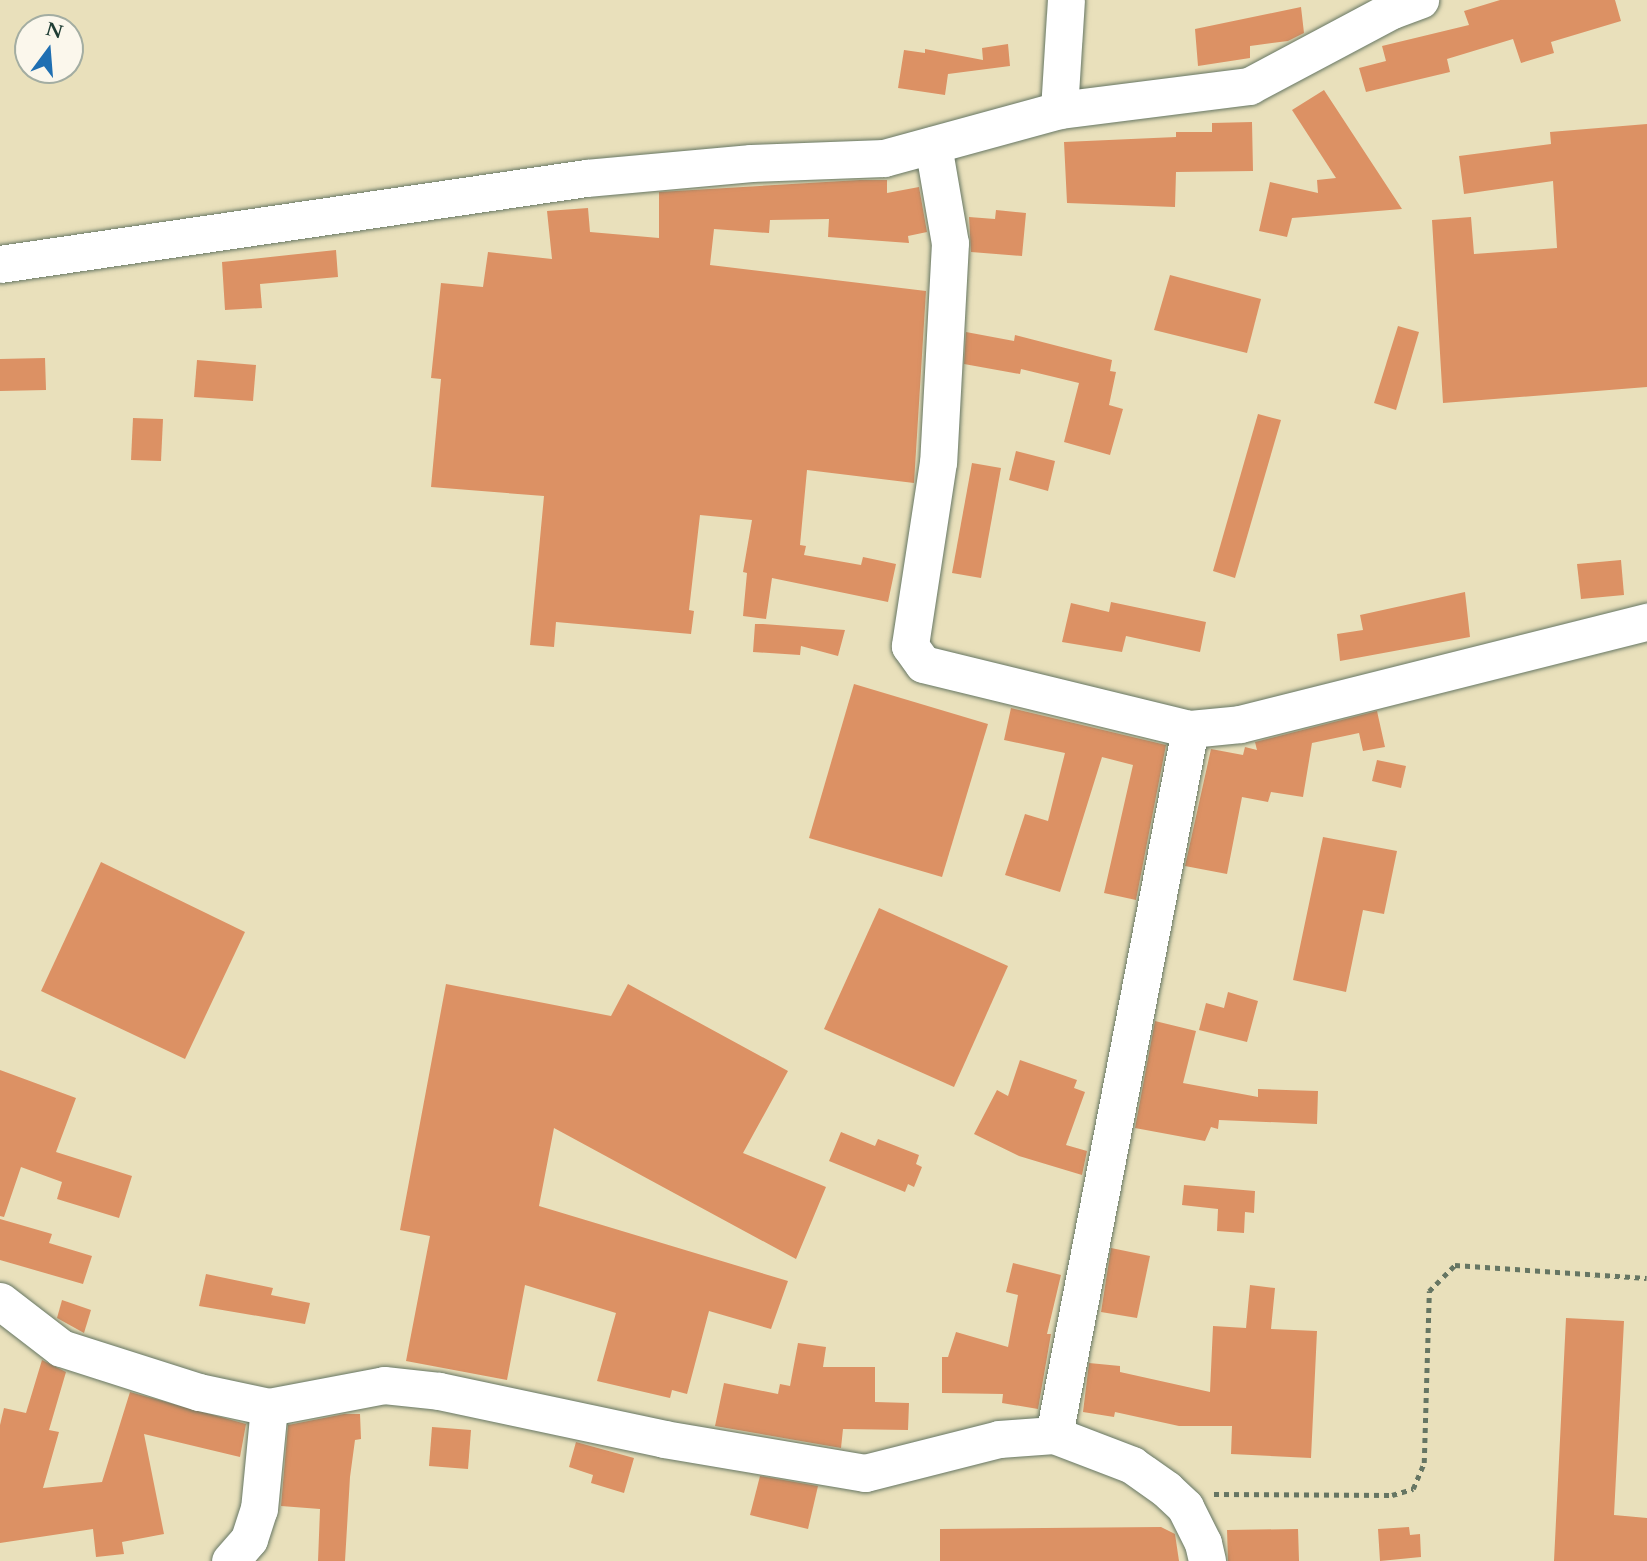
<!DOCTYPE html>
<html>
<head>
<meta charset="utf-8">
<style>
	body { margin:0 }
	#map { position:relative; width:1647px; height:1561px; overflow:hidden; background:#e9e0bb; font-family:Cardo,serif }
	div>[style] { position:absolute }
	.building>* { inset:0; background:#dc9164 }
	.path>* { height:4.5px; margin-top:-2.25px; transform-origin:0; background:repeating-linear-gradient(90deg,#667663 0 5px,transparent 0 10px) }
	.roads { filter:drop-shadow(0 0 2px #667663) drop-shadow(0 0 2px #667663) }
	.minor>* { height:37px; margin:-18.5px; padding:0 18.5px; transform-origin:18.5px; border-radius:18.5px; background:#fff }
	span { translate:-50% -50%; white-space:nowrap; text-align:center; line-height:1.15; -webkit-text-stroke:5px #fbf7ec; paint-order:stroke }
	.north { position:absolute; left:14px; top:14px; width:70px; height:70px; box-sizing:border-box; background:#fbf7ec; border:2px solid #a3ada2; border-radius:50%; rotate:16deg; font-size:19px; font-weight:700; line-height:28px; text-align:center; color:#1f3d34 }
	.north::after { content:''; display:block; margin:auto; width:24px; height:32px; background:#1f6fb2; clip-path:polygon(50% 0,100% 100%,50% 72%,0 100%) }
</style>
</head>
<body>
<div id="map">
	<div class="building">
		<i style="clip-path:polygon(1500px 0,1615px 0,1621px 21px,1551px 42px,1554px 53px,1521px 63px,1513px 39px,1447px 59px,1450px 72px,1366px 92px,1359px 68px,1386px 61px,1382px 46px,1469px 25px,1464px 11px)"></i>
		<i style="clip-path:polygon(1301px 7px,1304px 33px,1288px 41px,1250px 46px,1250px 58px,1198px 66px,1195px 29px)"></i>
		<i style="clip-path:polygon(1008px 44px,1010px 66px,948px 74px,945px 95px,898px 88px,904px 50px,925px 53px,925px 49px,983px 60px,982px 48px)"></i>
		<i style="clip-path:polygon(1324px 90px,1402px 209px,1292px 218px,1287px 237px,1259px 231px,1270px 182px,1318px 193px,1317px 180px,1336px 178px,1292px 110px)"></i>
		<i style="clip-path:polygon(1252px 122px,1253px 171px,1176px 172px,1175px 207px,1067px 203px,1064px 142px,1176px 137px,1176px 132px,1212px 132px,1212px 123px)"></i>
		<i style="clip-path:polygon(1647px 124px,1647px 387px,1443px 403px,1432px 220px,1471px 217px,1474px 254px,1557px 248px,1553px 181px,1464px 194px,1459px 156px,1551px 144px,1550px 132px)"></i>
		<i style="clip-path:polygon(860px 180px,887px 180px,887px 193px,919px 187px,927px 232px,908px 236px,909px 243px,828px 237px,829px 219px,770px 220px,769px 233px,714px 229px,710px 265px,926px 291px,914px 483px,807px 470px,800px 545px,806px 546px,804px 555px,861px 565px,863px 557px,896px 564px,888px 602px,772px 578px,766px 619px,743px 616px,747px 573px,743px 572px,752px 520px,700px 515px,689px 610px,694px 611px,691px 634px,556px 622px,554px 647px,530px 645px,544px 496px,431px 487px,441px 379px,431px 378px,441px 283px,483px 287px,488px 252px,552px 259px,547px 211px,588px 208px,590px 232px,659px 238px,659px 192px)"></i>
		<i style="clip-path:polygon(996px 210px,1026px 213px,1022px 256px,971px 252px,969px 217px,995px 219px)"></i>
		<i style="clip-path:polygon(336px 250px,338px 277px,260px 284px,262px 308px,225px 310px,222px 262px)"></i>
		<i style="clip-path:polygon(1170px 275px,1261px 299px,1247px 353px,1154px 330px)"></i>
		<i style="clip-path:polygon(1398px 326px,1419px 332px,1396px 410px,1374px 403px)"></i>
		<i style="clip-path:polygon(966px 332px,1014px 341px,1015px 335px,1112px 360px,1110px 371px,1116px 372px,1109px 405px,1123px 409px,1110px 455px,1064px 442px,1079px 383px,1021px 369px,1020px 374px,964px 364px)"></i>
		<i style="clip-path:polygon(45px 358px,46px 390px,0 391px,0 359px)"></i>
		<i style="clip-path:polygon(197px 360px,256px 365px,253px 401px,194px 397px)"></i>
		<i style="clip-path:polygon(1258px 414px,1281px 420px,1235px 578px,1213px 571px)"></i>
		<i style="clip-path:polygon(133px 418px,163px 419px,161px 461px,131px 460px)"></i>
		<i style="clip-path:polygon(1016px 451px,1055px 461px,1048px 491px,1009px 480px)"></i>
		<i style="clip-path:polygon(972px 463px,1001px 468px,981px 578px,952px 573px)"></i>
		<i style="clip-path:polygon(1621px 560px,1624px 595px,1581px 599px,1577px 564px)"></i>
		<i style="clip-path:polygon(1465px 592px,1470px 637px,1340px 661px,1337px 634px,1363px 630px,1360px 615px)"></i>
		<i style="clip-path:polygon(1111px 602px,1206px 622px,1200px 652px,1126px 636px,1122px 652px,1062px 642px,1071px 603px,1109px 612px)"></i>
		<i style="clip-path:polygon(755px 624px,763px 624px,845px 630px,838px 656px,801px 646px,800px 655px,753px 652px)"></i>
		<i style="clip-path:polygon(854px 684px,988px 724px,942px 877px,809px 838px)"></i>
		<i style="clip-path:polygon(1011px 708px,1166px 745px,1136px 900px,1104px 893px,1133px 765px,1102px 757px,1060px 892px,1005px 875px,1025px 814px,1048px 821px,1065px 753px,1004px 740px)"></i>
		<i style="clip-path:polygon(1377px 711px,1385px 747px,1363px 751px,1359px 733px,1312px 743px,1303px 797px,1271px 792px,1268px 802px,1242px 797px,1227px 874px,1185px 866px,1211px 749px,1243px 755px,1245px 747px,1257px 750px,1255px 742px)"></i>
		<i style="clip-path:polygon(1377px 760px,1406px 766px,1401px 788px,1372px 781px)"></i>
		<i style="clip-path:polygon(1323px 837px,1397px 851px,1384px 914px,1363px 910px,1346px 992px,1293px 980px)"></i>
		<i style="clip-path:polygon(101px 862px,245px 932px,185px 1059px,41px 991px)"></i>
		<i style="clip-path:polygon(879px 908px,1008px 966px,954px 1087px,824px 1029px)"></i>
		<i style="clip-path:polygon(446px 984px,611px 1016px,628px 984px,788px 1071px,743px 1153px,826px 1187px,796px 1259px,554px 1128px,539px 1206px,788px 1281px,771px 1329px,709px 1311px,687px 1394px,672px 1390px,670px 1398px,597px 1381px,616px 1313px,525px 1285px,507px 1380px,406px 1361px,430px 1236px,400px 1230px)"></i>
		<i style="clip-path:polygon(1228px 992px,1258px 1001px,1247px 1042px,1199px 1030px,1206px 1003px,1224px 1008px)"></i>
		<i style="clip-path:polygon(1155px 1021px,1196px 1031px,1183px 1083px,1258px 1097px,1258px 1089px,1318px 1091px,1317px 1124px,1219px 1120px,1218px 1129px,1211px 1127px,1205px 1141px,1135px 1128px)"></i>
		<i style="clip-path:polygon(1020px 1060px,1077px 1080px,1074px 1088px,1085px 1092px,1066px 1145px,1087px 1151px,1082px 1175px,1019px 1156px,974px 1134px,997px 1090px,1008px 1096px)"></i>
		<i style="clip-path:polygon(0 1070px,76px 1098px,56px 1152px,132px 1176px,119px 1218px,57px 1199px,62px 1182px,21px 1167px,4px 1217px,0 1216px)"></i>
		<i style="clip-path:polygon(841px 1132px,875px 1146px,878px 1139px,919px 1155px,916px 1164px,922px 1167px,914px 1187px,908px 1184px,905px 1192px,829px 1161px)"></i>
		<i style="clip-path:polygon(1184px 1185px,1255px 1191px,1254px 1213px,1245px 1212px,1244px 1233px,1217px 1231px,1218px 1209px,1182px 1205px)"></i>
		<i style="clip-path:polygon(0 1219px,52px 1234px,49px 1243px,92px 1256px,83px 1284px,0 1260px)"></i>
		<i style="clip-path:polygon(1111px 1248px,1150px 1256px,1137px 1318px,1101px 1312px)"></i>
		<i style="clip-path:polygon(1013px 1263px,1061px 1275px,1047px 1334px,1051px 1334px,1038px 1409px,1002px 1403px,1003px 1394px,942px 1393px,942px 1357px,948px 1357px,956px 1332px,1008px 1347px,1018px 1295px,1006px 1292px)"></i>
		<i style="clip-path:polygon(206px 1274px,273px 1288px,271px 1295px,310px 1303px,305px 1324px,199px 1306px)"></i>
		<i style="clip-path:polygon(1250px 1285px,1275px 1288px,1271px 1329px,1317px 1331px,1311px 1458px,1231px 1454px,1232px 1426px,1179px 1426px,1115px 1412px,1114px 1417px,1083px 1412px,1089px 1363px,1120px 1366px,1120px 1372px,1210px 1392px,1213px 1326px,1246px 1328px)"></i>
		<i style="clip-path:polygon(62px 1300px,91px 1310px,84px 1333px,57px 1318px)"></i>
		<i style="clip-path:polygon(1566px 1318px,1624px 1321px,1614px 1515px,1647px 1518px,1647px 1561px,1554px 1561px)"></i>
		<i style="clip-path:polygon(798px 1343px,826px 1347px,823px 1367px,875px 1367px,875px 1402px,909px 1403px,908px 1430px,843px 1429px,841px 1448px,715px 1426px,724px 1383px,778px 1394px,780px 1384px,790px 1386px)"></i>
		<i style="clip-path:polygon(42px 1360px,66px 1372px,49px 1430px,59px 1432px,43px 1488px,102px 1482px,130px 1392px,246px 1424px,240px 1457px,144px 1434px,164px 1534px,122px 1542px,124px 1554px,96px 1557px,93px 1529px,0 1543px,0 1425px,4px 1408px,26px 1413px)"></i>
		<i style="clip-path:polygon(344px 1414px,360px 1414px,361px 1439px,355px 1440px,350px 1477px,345px 1561px,318px 1561px,320px 1509px,281px 1506px,288px 1425px)"></i>
		<i style="clip-path:polygon(432px 1427px,471px 1430px,468px 1469px,429px 1466px)"></i>
		<i style="clip-path:polygon(576px 1442px,634px 1458px,624px 1493px,591px 1483px,593px 1475px,569px 1467px)"></i>
		<i style="clip-path:polygon(760px 1476px,818px 1486px,808px 1529px,750px 1515px)"></i>
		<i style="clip-path:polygon(1161px 1527px,1175px 1534px,1179px 1561px,940px 1561px,940px 1529px)"></i>
		<i style="clip-path:polygon(1409px 1527px,1410px 1535px,1420px 1534px,1421px 1557px,1380px 1561px,1378px 1529px)"></i>
		<i style="clip-path:polygon(1298px 1529px,1299px 1561px,1228px 1561px,1227px 1530px)"></i>
	</div>
	<div class="path">
		<i style="left:1214px;top:1494px;width:178px;rotate:0.3deg"></i>
		<i style="left:1392px;top:1495px;width:22px;rotate:-16deg"></i>
		<i style="left:1413px;top:1489px;width:28px;rotate:-67deg"></i>
		<i style="left:1424px;top:1463px;width:172px;rotate:-88.3deg"></i>
		<i style="left:1429px;top:1291px;width:37px;rotate:-45deg"></i>
		<i style="left:1455px;top:1265px;width:192px;rotate:3.9deg"></i>
	</div>
	<div class="roads">
		<div class="minor">
			<i style="left:1059px;top:110px;width:110px;rotate:-86.4deg"></i>
			<i style="left:933px;top:145px;width:99px;rotate:80.2deg"></i>
			<i style="left:950px;top:243px;width:219px;rotate:93.1deg"></i>
			<i style="left:938px;top:462px;width:186px;rotate:98.7deg"></i>
			<i style="left:910px;top:646px;width:22px;rotate:54deg"></i>
			<i style="left:923px;top:664px;width:275px;rotate:13.7deg"></i>
			<i style="left:1190px;top:729px;width:50px;rotate:-5.7deg"></i>
			<i style="left:1240px;top:724px;width:420px;rotate:-14.1deg"></i>
			<i style="left:0;top:264px;width:592px;rotate:-8.35deg"></i>
			<i style="left:586px;top:178px;width:166px;rotate:-5.2deg"></i>
			<i style="left:751px;top:163px;width:133px;rotate:-2.2deg"></i>
			<i style="left:884px;top:158px;width:181px;rotate:-15.3deg"></i>
			<i style="left:1059px;top:110px;width:192px;rotate:-7.2deg"></i>
			<i style="left:1249px;top:86px;width:162px;rotate:-28deg"></i>
			<i style="left:1392px;top:10px;width:30px;rotate:-20deg"></i>
			<i style="left:0;top:1301px;width:77px;rotate:37.6deg"></i>
			<i style="left:61px;top:1348px;width:145px;rotate:17.7deg"></i>
			<i style="left:199px;top:1392px;width:72px;rotate:12.1deg"></i>
			<i style="left:269px;top:1407px;width:117px;rotate:-10.8deg"></i>
			<i style="left:384px;top:1385px;width:55px;rotate:6.2deg"></i>
			<i style="left:439px;top:1391px;width:230px;rotate:12deg"></i>
			<i style="left:664px;top:1439px;width:204px;rotate:9.6deg"></i>
			<i style="left:865px;top:1473px;width:138px;rotate:-14.2deg"></i>
			<i style="left:999px;top:1439px;width:55px;rotate:-4.2deg"></i>
			<i style="left:1054px;top:1435px;width:84px;rotate:21deg"></i>
			<i style="left:1132px;top:1465px;width:42px;rotate:35.2deg"></i>
			<i style="left:1166px;top:1489px;width:26px;rotate:43deg"></i>
			<i style="left:1185px;top:1507px;width:40px;rotate:63.4deg"></i>
			<i style="left:1203px;top:1543px;width:18px;rotate:77deg"></i>
			<i style="left:1054px;top:1435px;width:719px;rotate:-79.1deg"></i>
			<i style="left:230px;top:1561px;width:29px;rotate:-49deg"></i>
			<i style="left:249px;top:1539px;width:32px;rotate:-72deg"></i>
			<i style="left:259px;top:1509px;width:102px;rotate:-84.4deg"></i>
		</div>
	</div>
	<div class="north">N</div>
</div>
</body>
</html>
